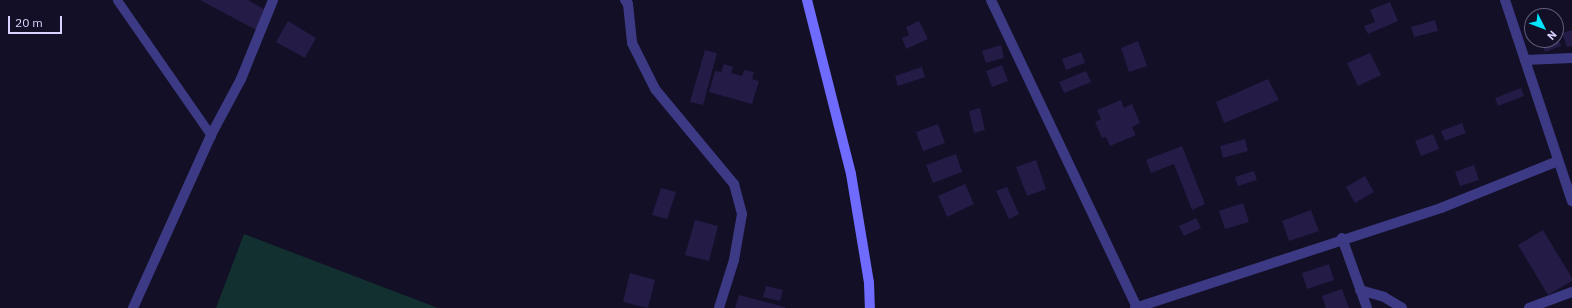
<!DOCTYPE html>
<html>
<head>
<meta charset="utf-8">
<style>
	body { margin:0 }
	#map { position:relative; width:1572px; height:308px; overflow:hidden; background:#130f26; font-family:"IBM Plex Sans",sans-serif }
	div>[style] { position:absolute }
	.green>* { inset:0; background:#12302f }
	.building>* { inset:0; background:#241b47 }
	.lane>* { height:9px; margin:-4.5px; padding:0 4.5px; transform-origin:4.5px; border-radius:4.5px; background:#3d3a85 }
	.street>* { height:10px; margin:-5px; padding:0 5px; transform-origin:5px; border-radius:5px; background:#3d3a85 }
	.secondary>* { height:10px; margin:-5px; padding:0 5px; transform-origin:5px; border-radius:5px; background:#6f6bff }
	span { translate:-50% -50%; white-space:nowrap; text-align:center; line-height:1.15; -webkit-text-stroke:3px #130f26; paint-order:stroke }
	.north { position:absolute; left:1524px; top:8px; width:40px; height:40px; box-sizing:border-box; background:#130f26; border:1px solid #625e7d; border-radius:50%; rotate:132deg; font-size:11px; font-weight:700; line-height:16px; text-align:center; color:#d9d4ff }
	.north::after { content:''; display:block; margin:auto; width:14px; height:18px; background:#00e5ff; clip-path:polygon(50% 0,100% 100%,50% 72%,0 100%) }
	.scale { position:absolute; left:8px; top:16px; width:54px; height:18px; box-sizing:border-box; border:2px solid #d9d4ff; border-top:0; padding-left:5px; font-size:12px; line-height:14px; white-space:nowrap; color:#d9d4ff; -webkit-text-stroke:3px #130f26; paint-order:stroke }
</style>
</head>
<body>
<div id="map">
	<div class="green">
		<i style="clip-path:polygon(244px 234px,438px 308px,216px 308px)"></i>
	</div>
	<div class="building">
		<i style="clip-path:polygon(200px 0,248px 0,267px 11px,256px 30px)"></i>
		<i style="clip-path:polygon(1390px 2px,1398px 21px,1368px 34px,1364px 26px,1375px 22px,1370px 10px)"></i>
		<i style="clip-path:polygon(1435px 20px,1438px 31px,1414px 37px,1411px 27px)"></i>
		<i style="clip-path:polygon(288px 21px,316px 38px,305px 58px,276px 42px)"></i>
		<i style="clip-path:polygon(919px 21px,928px 39px,906px 49px,902px 38px,909px 35px,906px 27px)"></i>
		<i style="clip-path:polygon(1572px 30px,1572px 46px,1567px 47px,1562px 33px)"></i>
		<i style="clip-path:polygon(1556px 33px,1561px 46px,1545px 52px,1541px 40px,1556px 40px)"></i>
		<i style="clip-path:polygon(1138px 41px,1147px 66px,1129px 72px,1121px 48px)"></i>
		<i style="clip-path:polygon(1001px 45px,1004px 58px,986px 63px,982px 51px)"></i>
		<i style="clip-path:polygon(705px 50px,717px 53px,703px 105px,690px 102px)"></i>
		<i style="clip-path:polygon(1081px 52px,1085px 63px,1066px 70px,1062px 59px)"></i>
		<i style="clip-path:polygon(1370px 53px,1381px 75px,1358px 86px,1347px 63px)"></i>
		<i style="clip-path:polygon(724px 64px,733px 67px,731px 73px,742px 76px,744px 70px,754px 72px,752px 79px,759px 81px,752px 104px,709px 92px,715px 71px,721px 72px)"></i>
		<i style="clip-path:polygon(1002px 65px,1008px 81px,992px 87px,986px 71px)"></i>
		<i style="clip-path:polygon(922px 67px,925px 77px,898px 86px,895px 76px)"></i>
		<i style="clip-path:polygon(1086px 71px,1091px 82px,1064px 93px,1059px 82px)"></i>
		<i style="clip-path:polygon(1268px 79px,1279px 100px,1224px 123px,1216px 102px)"></i>
		<i style="clip-path:polygon(1521px 88px,1524px 96px,1498px 106px,1495px 98px)"></i>
		<i style="clip-path:polygon(1121px 100px,1124px 108px,1132px 104px,1140px 123px,1132px 127px,1136px 135px,1110px 146px,1106px 137px,1102px 138px,1095px 122px,1101px 119px,1097px 110px)"></i>
		<i style="clip-path:polygon(980px 108px,985px 130px,974px 133px,969px 111px)"></i>
		<i style="clip-path:polygon(1462px 123px,1466px 133px,1445px 141px,1441px 131px)"></i>
		<i style="clip-path:polygon(938px 124px,945px 143px,923px 151px,916px 132px)"></i>
		<i style="clip-path:polygon(1433px 134px,1439px 149px,1421px 156px,1415px 141px)"></i>
		<i style="clip-path:polygon(1245px 139px,1248px 151px,1223px 158px,1220px 146px)"></i>
		<i style="clip-path:polygon(1182px 146px,1205px 204px,1192px 210px,1174px 164px,1151px 173px,1146px 160px)"></i>
		<i style="clip-path:polygon(956px 154px,962px 172px,933px 183px,926px 165px)"></i>
		<i style="clip-path:polygon(1036px 160px,1046px 189px,1027px 196px,1016px 167px)"></i>
		<i style="clip-path:polygon(1474px 165px,1479px 180px,1460px 186px,1455px 172px)"></i>
		<i style="clip-path:polygon(1254px 171px,1257px 180px,1238px 186px,1235px 177px)"></i>
		<i style="clip-path:polygon(1365px 176px,1374px 192px,1355px 203px,1346px 187px)"></i>
		<i style="clip-path:polygon(965px 184px,974px 204px,947px 217px,938px 196px)"></i>
		<i style="clip-path:polygon(1007px 187px,1019px 214px,1009px 219px,996px 191px)"></i>
		<i style="clip-path:polygon(661px 188px,676px 192px,667px 219px,652px 215px)"></i>
		<i style="clip-path:polygon(1243px 203px,1249px 222px,1225px 229px,1219px 211px)"></i>
		<i style="clip-path:polygon(1311px 210px,1319px 231px,1289px 241px,1282px 221px)"></i>
		<i style="clip-path:polygon(1196px 218px,1201px 228px,1184px 236px,1179px 226px)"></i>
		<i style="clip-path:polygon(695px 220px,718px 226px,709px 261px,685px 255px)"></i>
		<i style="clip-path:polygon(1543px 230px,1572px 278px,1572px 281px,1548px 295px,1518px 245px)"></i>
		<i style="clip-path:polygon(1329px 264px,1334px 280px,1307px 289px,1302px 273px)"></i>
		<i style="clip-path:polygon(630px 273px,655px 280px,648px 308px,623px 302px)"></i>
		<i style="clip-path:polygon(766px 286px,783px 290px,780px 301px,763px 297px)"></i>
		<i style="clip-path:polygon(1342px 289px,1349px 308px,1326px 308px,1322px 296px)"></i>
		<i style="clip-path:polygon(739px 295px,785px 307px,785px 308px,735px 308px)"></i>
	</div>
	<div class="lane">
		<i style="left:117px;top:0;width:165px;rotate:55.2deg"></i>
	</div>
	<div class="street">
		<i style="left:625px;top:0;width:5px;rotate:53deg"></i>
		<i style="left:628px;top:4px;width:39px;rotate:84deg"></i>
		<i style="left:632px;top:43px;width:51px;rotate:63.4deg"></i>
		<i style="left:655px;top:89px;width:124px;rotate:50.3deg"></i>
		<i style="left:734px;top:184px;width:31px;rotate:75deg"></i>
		<i style="left:742px;top:214px;width:47px;rotate:99.9deg"></i>
		<i style="left:734px;top:260px;width:50px;rotate:107.4deg"></i>
		<i style="left:991px;top:0;width:341px;rotate:64.6deg"></i>
		<i style="left:1505px;top:0;width:212px;rotate:71.6deg"></i>
		<i style="left:1525px;top:60px;width:47px;rotate:-2.4deg"></i>
		<i style="left:1342px;top:238px;width:74px;rotate:70.3deg"></i>
		<i style="left:1360px;top:290px;width:25px;rotate:16deg"></i>
		<i style="left:1384px;top:297px;width:21px;rotate:31deg"></i>
		<i style="left:133px;top:308px;width:190px;rotate:-65.7deg"></i>
		<i style="left:211px;top:135px;width:64px;rotate:-61.8deg"></i>
		<i style="left:241px;top:79px;width:85px;rotate:-67.9deg"></i>
		<i style="left:1135px;top:308px;width:322px;rotate:-18.1deg"></i>
		<i style="left:1441px;top:208px;width:126px;rotate:-21.9deg"></i>
		<i style="left:1529px;top:308px;width:46px;rotate:-20.4deg"></i>
	</div>
	<div class="secondary">
		<i style="left:807px;top:0;width:179px;rotate:75.8deg"></i>
		<i style="left:851px;top:174px;width:110px;rotate:80.6deg"></i>
		<i style="left:869px;top:283px;width:25px;rotate:88deg"></i>
	</div>
	<div class="north">N</div>
	<div class="scale">20 m</div>
</div>
</body>
</html>
